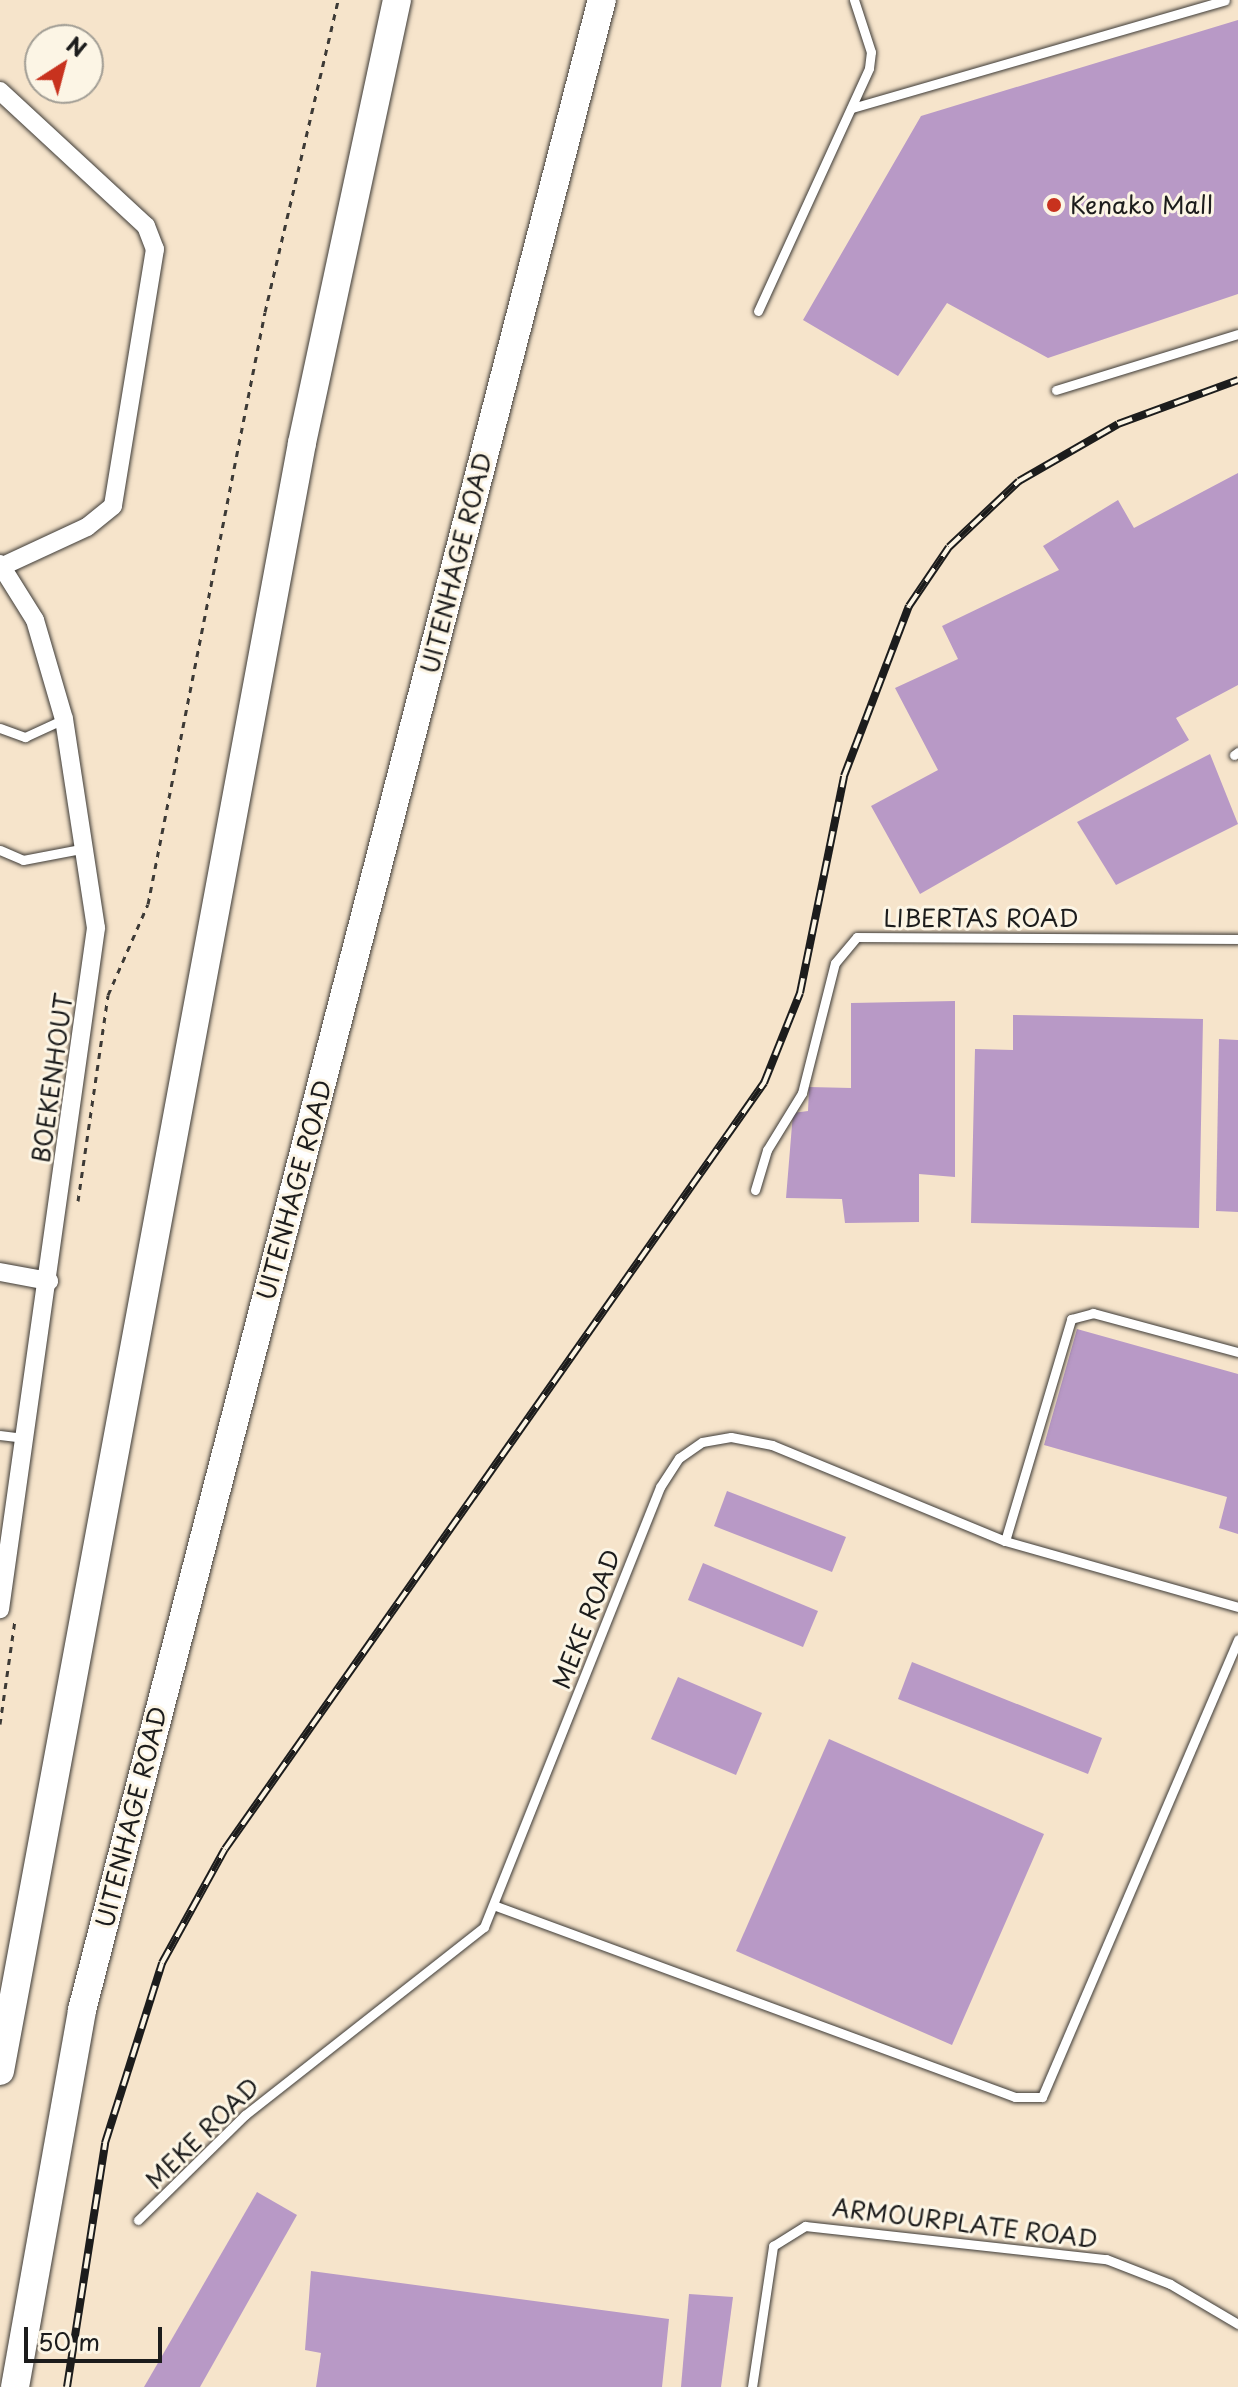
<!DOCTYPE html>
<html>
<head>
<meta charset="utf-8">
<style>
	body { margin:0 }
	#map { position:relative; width:1238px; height:2387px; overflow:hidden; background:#f6e4cb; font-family:"Playpen Sans",sans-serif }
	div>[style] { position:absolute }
	.building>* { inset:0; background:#b899c6 }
	.path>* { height:3px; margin-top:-1.5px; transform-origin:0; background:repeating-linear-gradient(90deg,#3d3a36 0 6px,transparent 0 12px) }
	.roads { filter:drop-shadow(0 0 2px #3d3a36) drop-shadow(0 0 2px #3d3a36) }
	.lane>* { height:9px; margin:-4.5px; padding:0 4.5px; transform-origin:4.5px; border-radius:4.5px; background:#fff }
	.street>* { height:18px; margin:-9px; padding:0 9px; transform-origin:9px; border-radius:9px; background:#fff }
	.primary>* { height:28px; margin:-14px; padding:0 14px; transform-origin:14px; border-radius:14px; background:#fff }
	.rail>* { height:8px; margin-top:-4px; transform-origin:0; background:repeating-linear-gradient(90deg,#fcf5e5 0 15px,#1c1c1c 0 30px); box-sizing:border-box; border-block:2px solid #1c1c1c }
	.dots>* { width:22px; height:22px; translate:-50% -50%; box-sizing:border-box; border:4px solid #fcf5e5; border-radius:50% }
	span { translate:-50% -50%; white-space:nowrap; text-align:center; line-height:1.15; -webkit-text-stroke:6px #fcf5e5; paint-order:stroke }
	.poi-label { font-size:24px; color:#1c1c1c }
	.left { translate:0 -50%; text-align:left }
	.street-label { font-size:24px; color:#1c1c1c }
	.north { position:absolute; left:24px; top:24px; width:80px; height:80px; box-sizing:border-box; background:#fcf5e5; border:2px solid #a29e95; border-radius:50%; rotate:36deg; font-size:22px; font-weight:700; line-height:32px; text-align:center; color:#1c1c1c }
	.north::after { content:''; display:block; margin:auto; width:28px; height:36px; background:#c8321e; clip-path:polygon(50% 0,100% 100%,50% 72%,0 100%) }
	.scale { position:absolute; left:24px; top:2327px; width:138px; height:36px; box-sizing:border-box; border:4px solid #1c1c1c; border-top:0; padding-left:10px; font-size:24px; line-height:28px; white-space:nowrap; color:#1c1c1c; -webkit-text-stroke:6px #fcf5e5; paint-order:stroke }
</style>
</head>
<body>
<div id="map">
	<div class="building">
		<i style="clip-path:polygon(1238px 20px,1238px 294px,1048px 358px,947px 303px,898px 376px,803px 320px,921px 116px)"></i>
		<i style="clip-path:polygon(1238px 473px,1238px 685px,1176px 718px,1189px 740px,920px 894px,871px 806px,938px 770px,895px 688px,958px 659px,942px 626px,1059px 570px,1043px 546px,1118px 500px,1134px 528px)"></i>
		<i style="clip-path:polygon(1210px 754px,1238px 824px,1116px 885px,1077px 822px)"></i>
		<i style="clip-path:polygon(955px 1001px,955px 1177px,919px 1174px,919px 1222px,845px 1223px,842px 1199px,786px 1198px,793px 1113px,808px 1111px,809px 1087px,851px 1088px,851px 1003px)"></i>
		<i style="clip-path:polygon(1013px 1015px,1203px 1019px,1199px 1228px,971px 1223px,975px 1049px,1013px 1050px)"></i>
		<i style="clip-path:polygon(1219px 1039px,1238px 1040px,1238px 1212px,1216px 1211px)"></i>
		<i style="clip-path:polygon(1077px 1329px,1238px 1374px,1238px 1534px,1219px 1528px,1227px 1497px,1044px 1445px)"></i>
		<i style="clip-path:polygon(727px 1491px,846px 1537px,832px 1572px,714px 1526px)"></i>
		<i style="clip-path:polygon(703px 1563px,818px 1611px,803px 1647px,688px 1600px)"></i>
		<i style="clip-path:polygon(912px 1662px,1102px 1738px,1088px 1774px,898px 1699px)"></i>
		<i style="clip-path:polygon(678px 1677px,762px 1713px,736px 1775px,651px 1739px)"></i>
		<i style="clip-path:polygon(829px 1739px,1044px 1834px,952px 2045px,736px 1951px)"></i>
		<i style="clip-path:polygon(257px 2192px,297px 2215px,200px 2387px,144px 2387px)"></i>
		<i style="clip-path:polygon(311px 2271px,669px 2319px,662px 2387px,316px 2387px,321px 2353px,305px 2350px)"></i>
		<i style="clip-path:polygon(689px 2294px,733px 2297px,721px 2387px,681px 2387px)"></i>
	</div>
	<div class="path">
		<i style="left:78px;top:1201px;width:208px;rotate:-81.7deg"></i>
		<i style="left:108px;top:995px;width:99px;rotate:-66.3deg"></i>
		<i style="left:148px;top:904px;width:603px;rotate:-78.82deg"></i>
		<i style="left:265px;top:312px;width:320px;rotate:-76.8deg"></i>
		<i style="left:0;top:1724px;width:105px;rotate:-81.8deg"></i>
	</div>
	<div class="roads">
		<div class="lane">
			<i style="left:852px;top:108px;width:388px;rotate:-16.1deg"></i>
			<i style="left:758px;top:311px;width:267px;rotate:-65.4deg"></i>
			<i style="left:869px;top:68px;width:16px;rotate:-83deg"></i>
			<i style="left:871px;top:52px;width:55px;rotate:-108.1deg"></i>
			<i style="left:1056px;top:390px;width:190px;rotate:-17.1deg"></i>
			<i style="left:0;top:728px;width:27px;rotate:20deg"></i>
			<i style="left:25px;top:737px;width:43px;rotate:-24.8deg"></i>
			<i style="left:1234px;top:755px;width:5px;rotate:-37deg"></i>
			<i style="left:0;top:850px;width:25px;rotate:23deg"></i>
			<i style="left:23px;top:860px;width:64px;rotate:-10.8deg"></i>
			<i style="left:755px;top:1190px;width:42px;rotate:-73.3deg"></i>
			<i style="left:767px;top:1150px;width:67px;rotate:-58.4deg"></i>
			<i style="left:802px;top:1093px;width:134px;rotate:-75.8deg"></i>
			<i style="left:835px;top:963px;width:34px;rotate:-50deg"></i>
			<i style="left:857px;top:937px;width:381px;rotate:0.3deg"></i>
			<i style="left:0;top:1435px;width:25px;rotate:7deg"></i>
			<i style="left:1005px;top:1541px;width:232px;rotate:-73.4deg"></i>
			<i style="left:1071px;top:1319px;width:23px;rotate:-15deg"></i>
			<i style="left:1093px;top:1313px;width:150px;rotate:15.1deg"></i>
			<i style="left:496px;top:1906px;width:553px;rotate:20.2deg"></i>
			<i style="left:1015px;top:2097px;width:27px"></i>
			<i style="left:1042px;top:2097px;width:498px;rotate:-66.8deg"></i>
			<i style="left:138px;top:2220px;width:150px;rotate:-44.5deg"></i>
			<i style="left:245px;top:2115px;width:304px;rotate:-38.2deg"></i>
			<i style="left:484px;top:1927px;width:474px;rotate:-68.2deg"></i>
			<i style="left:660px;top:1487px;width:35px;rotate:-57deg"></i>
			<i style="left:679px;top:1458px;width:28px;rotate:-35deg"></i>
			<i style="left:702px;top:1442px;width:29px;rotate:-10deg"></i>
			<i style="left:731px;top:1437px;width:42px;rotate:11deg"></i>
			<i style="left:772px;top:1445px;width:252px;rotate:22.4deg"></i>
			<i style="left:1005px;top:1541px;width:242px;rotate:15.8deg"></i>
			<i style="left:752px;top:2387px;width:143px;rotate:-81.5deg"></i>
			<i style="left:773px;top:2246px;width:38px;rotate:-32deg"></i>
			<i style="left:805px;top:2226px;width:303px;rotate:6.3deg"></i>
			<i style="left:1106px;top:2259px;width:69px;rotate:21.3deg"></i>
			<i style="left:1170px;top:2284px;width:79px;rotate:30.5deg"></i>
		</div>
		<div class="street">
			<i style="left:0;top:91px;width:199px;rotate:42.8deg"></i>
			<i style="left:146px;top:226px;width:25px;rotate:69deg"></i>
			<i style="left:155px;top:249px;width:260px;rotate:99.3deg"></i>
			<i style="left:113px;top:506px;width:33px;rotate:141deg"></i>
			<i style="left:87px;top:527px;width:93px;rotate:155.1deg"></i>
			<i style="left:0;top:564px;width:66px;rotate:58deg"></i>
			<i style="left:35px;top:620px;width:103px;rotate:73.7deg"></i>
			<i style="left:64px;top:719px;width:211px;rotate:81.3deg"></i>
			<i style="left:96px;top:928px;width:688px;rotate:98.02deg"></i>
			<i style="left:0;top:1272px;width:50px;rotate:10.4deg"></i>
		</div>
		<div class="primary">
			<i style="left:0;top:2071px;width:1656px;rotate:-79.49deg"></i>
			<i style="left:302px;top:443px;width:453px;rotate:-77.9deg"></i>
			<i style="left:15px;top:2387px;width:383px;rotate:-79.9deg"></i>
			<i style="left:82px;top:2010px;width:2076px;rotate:-75.5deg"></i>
		</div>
	</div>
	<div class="rail">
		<i style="left:67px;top:2387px;width:247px;rotate:-81.1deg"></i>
		<i style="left:105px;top:2143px;width:189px;rotate:-72.4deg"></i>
		<i style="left:162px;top:1963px;width:130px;rotate:-61.1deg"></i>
		<i style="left:225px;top:1849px;width:937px;rotate:-54.87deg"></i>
		<i style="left:764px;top:1083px;width:97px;rotate:-68.2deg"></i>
		<i style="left:800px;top:993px;width:221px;rotate:-78.5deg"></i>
		<i style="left:844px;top:776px;width:182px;rotate:-69.1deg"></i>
		<i style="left:909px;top:606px;width:71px;rotate:-55.9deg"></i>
		<i style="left:949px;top:547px;width:96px;rotate:-43.3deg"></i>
		<i style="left:1019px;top:481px;width:114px;rotate:-29.9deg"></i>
		<i style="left:1118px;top:424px;width:128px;rotate:-20.1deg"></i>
	</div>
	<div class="dots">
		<i style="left:1054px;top:205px;background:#c8321e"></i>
	</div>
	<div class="poi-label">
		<span class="left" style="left:1070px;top:205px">Kenako Mall</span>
	</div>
	<div class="street-label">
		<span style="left:456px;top:563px;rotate:-76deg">UITENHAGE ROAD</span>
		<span style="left:981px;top:918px">LIBERTAS ROAD</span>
		<span style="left:52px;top:1078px;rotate:-82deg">BOEKENHOUT</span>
		<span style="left:294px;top:1190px;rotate:-75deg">UITENHAGE ROAD</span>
		<span style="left:586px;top:1619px;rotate:-69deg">MEKE ROAD</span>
		<span style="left:131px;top:1817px;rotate:-76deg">UITENHAGE ROAD</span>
		<span style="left:202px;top:2133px;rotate:-44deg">MEKE ROAD</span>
		<span style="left:965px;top:2223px;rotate:7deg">ARMOURPLATE ROAD</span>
	</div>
	<div class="north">N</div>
	<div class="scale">50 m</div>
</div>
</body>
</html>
